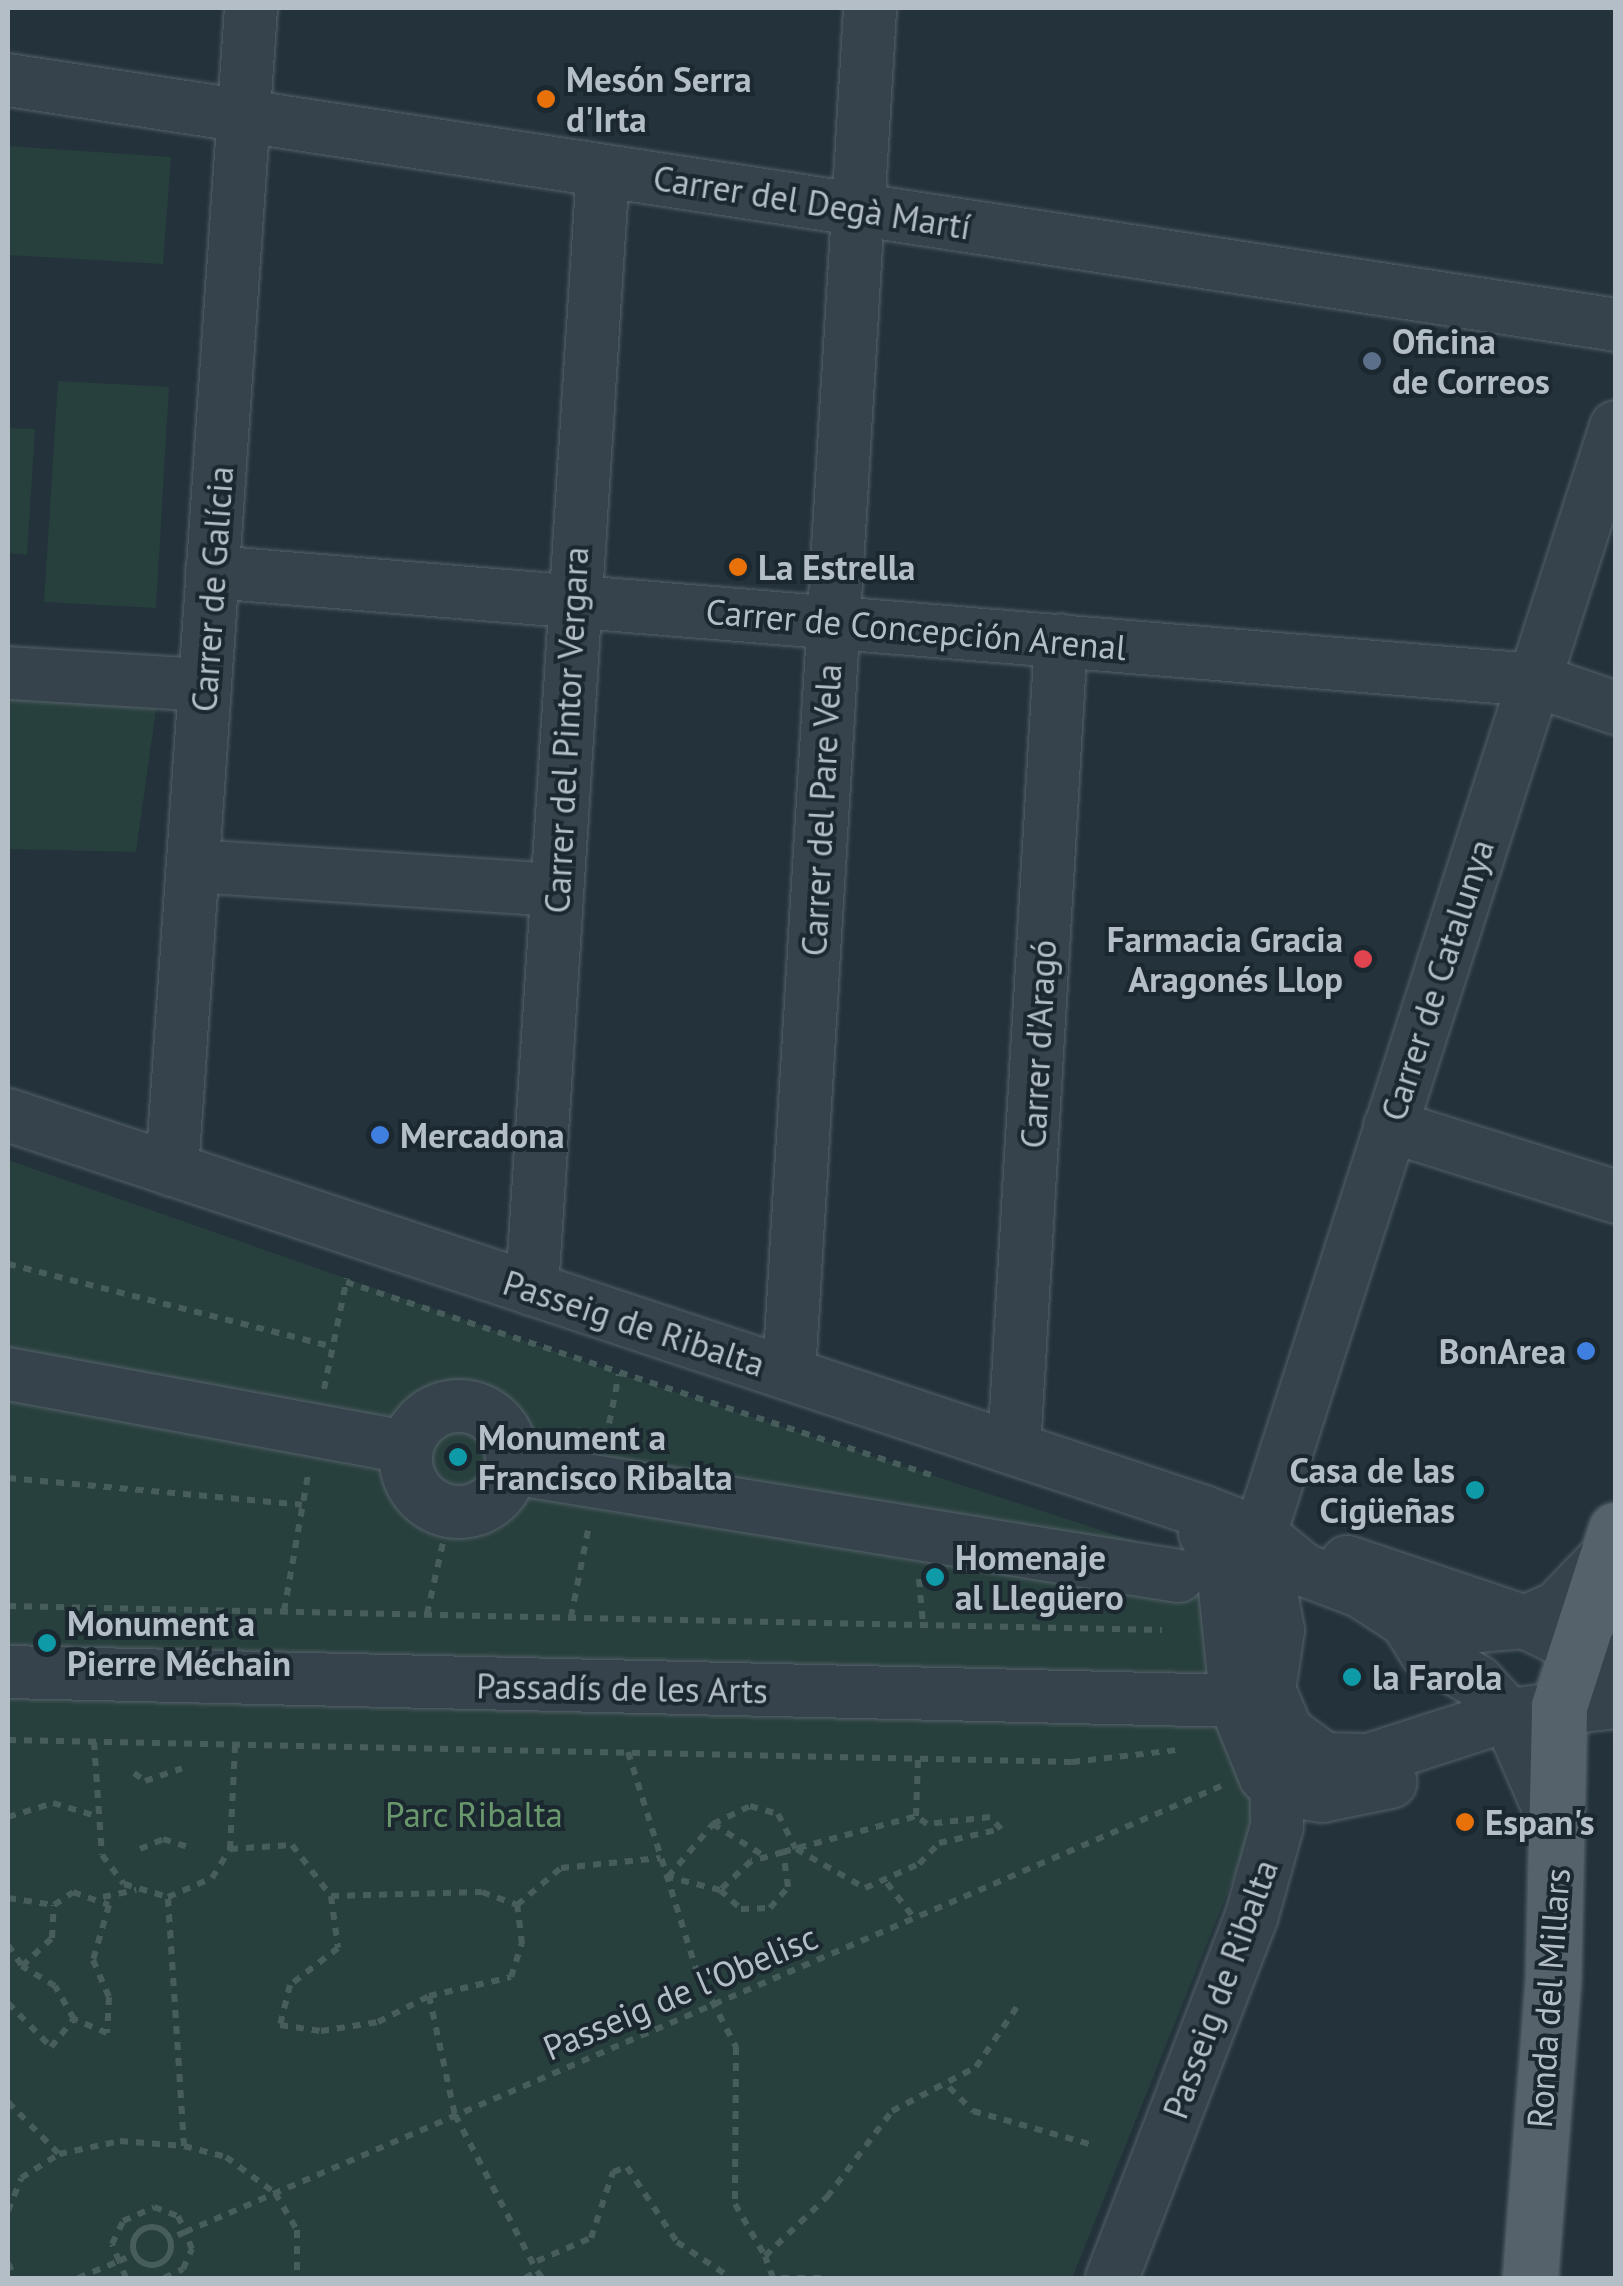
<!DOCTYPE html>
<html>
<head>
<meta charset="utf-8">
<style>
	body { margin:0 }
	#map { position:relative; width:1623px; height:2286px; overflow:hidden; background:#23323b; font-family:"PT Sans",sans-serif }
	div>[style] { position:absolute }
	.green>* { inset:0; background:#28403d }
	.path>* { height:6px; margin-top:-3px; transform-origin:0; background:repeating-linear-gradient(90deg,#475d5c 0 8px,transparent 0 16px) }
	.path>.ring { margin:-3px; padding:0; box-sizing:content-box; background:none; border:6px solid #475d5c; border-radius:50% }
	.roads { filter:drop-shadow(0 0 2px #55616a) drop-shadow(0 0 2px #55616a) }
	.minor>* { height:52px; margin:-26px; padding:0 26px; transform-origin:26px; border-radius:26px; background:#37434c }
	.minor>.ring { margin:-26px; padding:0; box-sizing:content-box; background:none; border:52px solid #37434c; border-radius:50% }
	.major>* { height:55px; margin:-27.5px; padding:0 27.5px; transform-origin:27.5px; border-radius:27.5px; background:#55626c }
	.dots>* { width:28px; height:28px; translate:-50% -50%; box-sizing:border-box; border:5px solid #1c2830; border-radius:50% }
	span { translate:-50% -50%; white-space:nowrap; text-align:center; line-height:1.15; -webkit-text-stroke:8px #1c2830; paint-order:stroke }
	.poi-label { font-size:35px; color:#b3bec7; font-weight:700 }
	.left { translate:0 -50%; text-align:left }
	.right { translate:-100% -50%; text-align:right }
	.street-label { font-size:35px; color:#b3bec7 }
	.park-label { font-size:35px; color:#6a986d }
	.frame { position:absolute; inset:0; border:10px solid #b3bec7; pointer-events:none }
</style>
</head>
<body>
<div id="map">
	<div class="green">
		<i style="clip-path:polygon(8px 146px,171px 157px,163px 264px,8px 255px)"></i>
		<i style="clip-path:polygon(58px 381px,169px 387px,156px 608px,44px 602px)"></i>
		<i style="clip-path:polygon(8px 428px,35px 429px,27px 555px,8px 553px)"></i>
		<i style="clip-path:polygon(8px 694px,157px 702px,136px 852px,8px 849px)"></i>
		<i style="clip-path:polygon(8px 1160px,619px 1374px,1153px 1547px,1206px 1553px,1259px 1815px,1072px 2278px,8px 2278px)"></i>
	</div>
	<div class="path">
		<i style="left:8px;top:1264px;width:335px;rotate:14.3deg"></i>
		<i style="left:346px;top:1282px;width:616px;rotate:18.26deg"></i>
		<i style="left:324px;top:1389px;width:113px;rotate:-78.3deg"></i>
		<i style="left:606px;top:1439px;width:66px;rotate:-78.7deg"></i>
		<i style="left:8px;top:1478px;width:295px;rotate:5.2deg"></i>
		<i style="left:919px;top:1579px;width:46px;rotate:85deg"></i>
		<i style="left:8px;top:1606px;width:1154px;rotate:1.19deg"></i>
		<i style="left:284px;top:1611px;width:138px;rotate:-80deg"></i>
		<i style="left:427px;top:1614px;width:106px;rotate:-77.4deg"></i>
		<i style="left:571px;top:1617px;width:94px;rotate:-78.9deg"></i>
		<i style="left:8px;top:1740px;width:1064px;rotate:1.18deg"></i>
		<i style="left:1072px;top:1762px;width:107px;rotate:-6.5deg"></i>
		<i style="left:94px;top:1742px;width:113px;rotate:86deg"></i>
		<i style="left:102px;top:1855px;width:36px;rotate:53deg"></i>
		<i style="left:124px;top:1884px;width:46px;rotate:16.5deg"></i>
		<i style="left:628px;top:1752px;width:231px;rotate:72.6deg"></i>
		<i style="left:697px;top:1972px;width:85px;rotate:62.5deg"></i>
		<i style="left:736px;top:2047px;width:157px;rotate:90.4deg"></i>
		<i style="left:735px;top:2204px;width:60px;rotate:60deg"></i>
		<i style="left:134px;top:1773px;width:14px;rotate:36deg"></i>
		<i style="left:145px;top:1781px;width:39px;rotate:-19deg"></i>
		<i style="left:8px;top:1817px;width:47px;rotate:-17.3deg"></i>
		<i style="left:53px;top:1803px;width:42px;rotate:16.7deg"></i>
		<i style="left:713px;top:1824px;width:57px;rotate:32deg"></i>
		<i style="left:140px;top:1849px;width:25px;rotate:-23deg"></i>
		<i style="left:163px;top:1839px;width:25px;rotate:18deg"></i>
		<i style="left:230px;top:1849px;width:62px;rotate:-3.7deg"></i>
		<i style="left:292px;top:1845px;width:64px;rotate:52.6deg"></i>
		<i style="left:331px;top:1896px;width:52px;rotate:82.3deg"></i>
		<i style="left:338px;top:1948px;width:61px;rotate:142.4deg"></i>
		<i style="left:290px;top:1985px;width:41px;rotate:104deg"></i>
		<i style="left:280px;top:2025px;width:41px;rotate:8.3deg"></i>
		<i style="left:321px;top:2031px;width:58px;rotate:-9deg"></i>
		<i style="left:378px;top:2022px;width:57px;rotate:-27deg"></i>
		<i style="left:429px;top:1996px;width:122px;rotate:77.7deg"></i>
		<i style="left:455px;top:2115px;width:176px;rotate:62.3deg"></i>
		<i style="left:783px;top:1852px;width:33px;rotate:164deg"></i>
		<i style="left:751px;top:1861px;width:42px;rotate:136.9deg"></i>
		<i style="left:720px;top:1890px;width:28px;rotate:42deg"></i>
		<i style="left:741px;top:1909px;width:29px;rotate:-2deg"></i>
		<i style="left:770px;top:1908px;width:28px;rotate:-49deg"></i>
		<i style="left:788px;top:1887px;width:35px;rotate:-98deg"></i>
		<i style="left:783px;top:1852px;width:138px;rotate:-15.1deg"></i>
		<i style="left:887px;top:1883px;width:44px;rotate:52.4deg"></i>
		<i style="left:720px;top:1890px;width:54px;rotate:-166deg"></i>
		<i style="left:668px;top:1877px;width:70px;rotate:-49.7deg"></i>
		<i style="left:713px;top:1824px;width:41px;rotate:-25.9deg"></i>
		<i style="left:750px;top:1806px;width:29px;rotate:16deg"></i>
		<i style="left:778px;top:1814px;width:39px;rotate:63deg"></i>
		<i style="left:796px;top:1849px;width:79px;rotate:29.5deg"></i>
		<i style="left:865px;top:1888px;width:59px;rotate:-24deg"></i>
		<i style="left:919px;top:1864px;width:29px;rotate:-46deg"></i>
		<i style="left:939px;top:1843px;width:64px;rotate:-12.7deg"></i>
		<i style="left:1001px;top:1829px;width:16px;rotate:-133deg"></i>
		<i style="left:990px;top:1817px;width:63px;rotate:173.7deg"></i>
		<i style="left:927px;top:1824px;width:14px;rotate:-144deg"></i>
		<i style="left:916px;top:1816px;width:57px;rotate:-88deg"></i>
		<i style="left:73px;top:1892px;width:38px;rotate:20deg"></i>
		<i style="left:109px;top:1905px;width:57px;rotate:106.2deg"></i>
		<i style="left:93px;top:1960px;width:40px;rotate:66.6deg"></i>
		<i style="left:109px;top:1997px;width:36px;rotate:93deg"></i>
		<i style="left:107px;top:2033px;width:36px;rotate:-157deg"></i>
		<i style="left:74px;top:2019px;width:38px;rotate:-120deg"></i>
		<i style="left:55px;top:1986px;width:39px;rotate:-149deg"></i>
		<i style="left:22px;top:1966px;width:41px;rotate:-43deg"></i>
		<i style="left:52px;top:1938px;width:33px;rotate:-87deg"></i>
		<i style="left:54px;top:1905px;width:23px;rotate:-34deg"></i>
		<i style="left:331px;top:1896px;width:151px;rotate:-1.5deg"></i>
		<i style="left:482px;top:1892px;width:37px;rotate:20deg"></i>
		<i style="left:103px;top:1897px;width:34px;rotate:-12deg"></i>
		<i style="left:8px;top:1898px;width:47px;rotate:8.7deg"></i>
		<i style="left:8px;top:1945px;width:25px;rotate:56deg"></i>
		<i style="left:429px;top:1996px;width:84px;rotate:-13deg"></i>
		<i style="left:511px;top:1977px;width:35px;rotate:-72deg"></i>
		<i style="left:522px;top:1944px;width:39px;rotate:-97deg"></i>
		<i style="left:517px;top:1905px;width:57px;rotate:-40.1deg"></i>
		<i style="left:561px;top:1868px;width:100px;rotate:-5.7deg"></i>
		<i style="left:8px;top:2003px;width:62px;rotate:45.7deg"></i>
		<i style="left:51px;top:2047px;width:36px;rotate:-51deg"></i>
		<i style="left:949px;top:2087px;width:34px;rotate:45deg"></i>
		<i style="left:973px;top:2111px;width:125px;rotate:15.8deg"></i>
		<i style="left:8px;top:2102px;width:73px;rotate:45.6deg"></i>
		<i style="left:184px;top:2146px;width:250px;rotate:-93.7deg"></i>
		<i style="left:168px;top:1897px;width:48px;rotate:-23.4deg"></i>
		<i style="left:212px;top:1878px;width:34px;rotate:-58deg"></i>
		<i style="left:230px;top:1849px;width:104px;rotate:-87.2deg"></i>
		<i style="left:8px;top:2211px;width:35px;rotate:-68deg"></i>
		<i style="left:21px;top:2178px;width:45px;rotate:-32.3deg"></i>
		<i style="left:59px;top:2154px;width:62px;rotate:-12deg"></i>
		<i style="left:120px;top:2141px;width:64px;rotate:4.5deg"></i>
		<i style="left:184px;top:2146px;width:43px;rotate:14.7deg"></i>
		<i style="left:226px;top:2157px;width:61px;rotate:36.3deg"></i>
		<i style="left:275px;top:2193px;width:43px;rotate:59.3deg"></i>
		<i style="left:297px;top:2230px;width:48px;rotate:90deg"></i>
		<i class="ring" style="left:133px;top:2227px;width:32px;height:32px"></i>
		<i style="left:537px;top:2261px;width:59px;rotate:-23.1deg"></i>
		<i style="left:591px;top:2238px;width:70px;rotate:-71.6deg"></i>
		<i style="left:613px;top:2172px;width:15px;rotate:-20deg"></i>
		<i style="left:627px;top:2167px;width:90px;rotate:56.3deg"></i>
		<i style="left:677px;top:2242px;width:65px;rotate:33.7deg"></i>
		<i style="left:8px;top:2263px;width:17px;rotate:65deg"></i>
		<i style="left:78px;top:2278px;width:44px;rotate:-22.5deg"></i>
		<i style="left:119px;top:2261px;width:18px;rotate:-112deg"></i>
		<i style="left:112px;top:2244px;width:25px;rotate:-64deg"></i>
		<i style="left:123px;top:2221px;width:34px;rotate:-24deg"></i>
		<i style="left:154px;top:2207px;width:26px;rotate:21deg"></i>
		<i style="left:178px;top:2216px;width:17px;rotate:66deg"></i>
		<i style="left:185px;top:2232px;width:1128px;rotate:-23.29deg"></i>
		<i style="left:126px;top:2278px;width:18px;rotate:-112deg"></i>
		<i style="left:119px;top:2261px;width:17px;rotate:-24deg"></i>
		<i style="left:164px;top:2278px;width:21px;rotate:-25deg"></i>
		<i style="left:183px;top:2269px;width:22px;rotate:-66deg"></i>
		<i style="left:192px;top:2249px;width:18px;rotate:-112deg"></i>
		<i style="left:185px;top:2232px;width:17px;rotate:156deg"></i>
		<i style="left:525px;top:2278px;width:14px;rotate:-30deg"></i>
		<i style="left:537px;top:2271px;width:9px;rotate:54deg"></i>
		<i style="left:773px;top:2278px;width:23px;rotate:-110deg"></i>
		<i style="left:765px;top:2256px;width:86px;rotate:-43.6deg"></i>
		<i style="left:827px;top:2197px;width:108px;rotate:-52.9deg"></i>
		<i style="left:892px;top:2111px;width:95px;rotate:-27.6deg"></i>
		<i style="left:976px;top:2067px;width:76px;rotate:-55.7deg"></i>
		<i style="left:781px;top:2278px;width:42px"></i>
	</div>
	<div class="roads">
		<div class="minor">
			<i style="left:8px;top:80px;width:1627px;rotate:8.66deg"></i>
			<i style="left:1616px;top:427px;width:1163px;rotate:107.83deg"></i>
			<i style="left:1260px;top:1534px;width:98px;rotate:79.4deg"></i>
			<i style="left:1278px;top:1630px;width:61px;rotate:98.5deg"></i>
			<i style="left:1269px;top:1690px;width:46px;rotate:66.8deg"></i>
			<i style="left:1287px;top:1732px;width:46px;rotate:36.1deg"></i>
			<i style="left:1324px;top:1759px;width:45px;rotate:1.3deg"></i>
			<i style="left:1369px;top:1760px;width:146px;rotate:-17.9deg"></i>
			<i style="left:1508px;top:1715px;width:109px;rotate:-6.9deg"></i>
			<i style="left:212px;top:572px;width:1326px;rotate:4.67deg"></i>
			<i style="left:1534px;top:680px;width:87px;rotate:18.9deg"></i>
			<i style="left:8px;top:673px;width:197px;rotate:3.5deg"></i>
			<i style="left:194px;top:866px;width:363px;rotate:3.8deg"></i>
			<i style="left:8px;top:1115px;width:1260px;rotate:18.36deg"></i>
			<i style="left:1204px;top:1512px;width:60px;rotate:21.4deg"></i>
			<i style="left:1260px;top:1534px;width:57px;rotate:39.3deg"></i>
			<i style="left:1304px;top:1570px;width:60px;rotate:20.6deg"></i>
			<i style="left:1360px;top:1591px;width:74px;rotate:32.8deg"></i>
			<i style="left:1422px;top:1631px;width:103px;rotate:-5deg"></i>
			<i style="left:1525px;top:1622px;width:35px;rotate:-24deg"></i>
			<i style="left:1557px;top:1608px;width:72px;rotate:-46.1deg"></i>
			<i style="left:1390px;top:1126px;width:237px;rotate:17.4deg"></i>
			<i style="left:172px;top:1170px;width:1165px;rotate:-86.11deg"></i>
			<i style="left:532px;top:1289px;width:1120px;rotate:-86.37deg"></i>
			<i style="left:789px;top:1373px;width:1367px;rotate:-86.6deg"></i>
			<i style="left:8px;top:1374px;width:405px;rotate:10.4deg"></i>
			<i class="ring" style="left:406px;top:1406px;width:54px;height:54px"></i>
			<i style="left:1014px;top:1448px;width:809px;rotate:-86.67deg"></i>
			<i style="left:512px;top:1468px;width:675px;rotate:9.21deg"></i>
			<i style="left:1205px;top:1533px;width:40px;rotate:63.4deg"></i>
			<i style="left:1223px;top:1569px;width:139px;rotate:84.2deg"></i>
			<i style="left:1237px;top:1707px;width:74px;rotate:67.9deg"></i>
			<i style="left:1265px;top:1776px;width:19px;rotate:43deg"></i>
			<i style="left:1279px;top:1789px;width:44px;rotate:9.2deg"></i>
			<i style="left:1322px;top:1796px;width:70px;rotate:-11.5deg"></i>
			<i style="left:1347px;top:1562px;width:188px;rotate:18.6deg"></i>
			<i style="left:1525px;top:1622px;width:101px;rotate:25.8deg"></i>
			<i style="left:1409px;top:1625px;width:31px;rotate:58deg"></i>
			<i style="left:1425px;top:1651px;width:61px;rotate:30.3deg"></i>
			<i style="left:1478px;top:1682px;width:45px;rotate:47.7deg"></i>
			<i style="left:1508px;top:1715px;width:122px;rotate:66.4deg"></i>
			<i style="left:8px;top:1672px;width:1228px;rotate:1.35deg"></i>
			<i style="left:1112px;top:2278px;width:389px;rotate:-68.9deg"></i>
			<i style="left:1252px;top:1915px;width:92px;rotate:-74.3deg"></i>
			<i style="left:1277px;top:1826px;width:70px;rotate:-90.8deg"></i>
		</div>
		<div class="major">
			<i style="left:1530px;top:2278px;width:303px;rotate:-85.6deg"></i>
			<i style="left:1553px;top:1976px;width:270px;rotate:-88.7deg"></i>
			<i style="left:1559px;top:1706px;width:185px;rotate:-72.1deg"></i>
		</div>
	</div>
	<div class="dots">
		<i style="left:546px;top:99px;background:#e8710a"></i>
		<i style="left:1372px;top:361px;background:#5c6f8a"></i>
		<i style="left:738px;top:567px;background:#e8710a"></i>
		<i style="left:1363px;top:959px;background:#e0444e"></i>
		<i style="left:380px;top:1135px;background:#3f7fe0"></i>
		<i style="left:1586px;top:1351px;background:#3f7fe0"></i>
		<i style="left:458px;top:1457px;background:#0f9aa8"></i>
		<i style="left:1475px;top:1490px;background:#0f9aa8"></i>
		<i style="left:935px;top:1577px;background:#0f9aa8"></i>
		<i style="left:47px;top:1643px;background:#0f9aa8"></i>
		<i style="left:1352px;top:1677px;background:#0f9aa8"></i>
		<i style="left:1465px;top:1822px;background:#e8710a"></i>
	</div>
	<div class="poi-label">
		<span class="left" style="left:566px;top:99px">Mesón Serra<br>d'Irta</span>
		<span class="left" style="left:1392px;top:361px">Oficina<br>de Correos</span>
		<span class="left" style="left:758px;top:567px">La Estrella</span>
		<span class="right" style="left:1343px;top:959px">Farmacia Gracia<br>Aragonés Llop</span>
		<span class="left" style="left:400px;top:1135px">Mercadona</span>
		<span class="right" style="left:1566px;top:1351px">BonArea</span>
		<span class="left" style="left:478px;top:1457px">Monument a<br>Francisco Ribalta</span>
		<span class="right" style="left:1455px;top:1490px">Casa de las<br>Cigüeñas</span>
		<span class="left" style="left:955px;top:1577px">Homenaje<br>al Llegüero</span>
		<span class="left" style="left:67px;top:1643px">Monument a<br>Pierre Méchain</span>
		<span class="left" style="left:1372px;top:1677px">la Farola</span>
		<span class="left" style="left:1485px;top:1822px">Espan's</span>
	</div>
	<div class="street-label">
		<span style="left:812px;top:202px;rotate:9deg">Carrer del Degà Martí</span>
		<span style="left:212px;top:589px;rotate:-86deg">Carrer de Galícia</span>
		<span style="left:916px;top:629px;rotate:5deg">Carrer de Concepción Arenal</span>
		<span style="left:566px;top:730px;rotate:-87deg">Carrer del Pintor Vergara</span>
		<span style="left:821px;top:810px;rotate:-87deg">Carrer del Pare Vela</span>
		<span style="left:1437px;top:980px;rotate:-72deg">Carrer de Catalunya</span>
		<span style="left:1038px;top:1044px;rotate:-87deg">Carrer d'Aragó</span>
		<span style="left:634px;top:1323px;rotate:18deg">Passeig de Ribalta</span>
		<span style="left:622px;top:1688px;rotate:1deg">Passadís de les Arts</span>
		<span style="left:1220px;top:1989px;rotate:-70deg">Passeig de Ribalta</span>
		<span style="left:680px;top:1992px;rotate:-23deg">Passeig de l'Obelisc</span>
		<span style="left:1548px;top:1998px;rotate:-86deg">Ronda del Millars</span>
	</div>
	<div class="park-label">
		<span style="left:474px;top:1814px">Parc Ribalta</span>
	</div>
	<div class="frame"></div>
</div>
</body>
</html>
